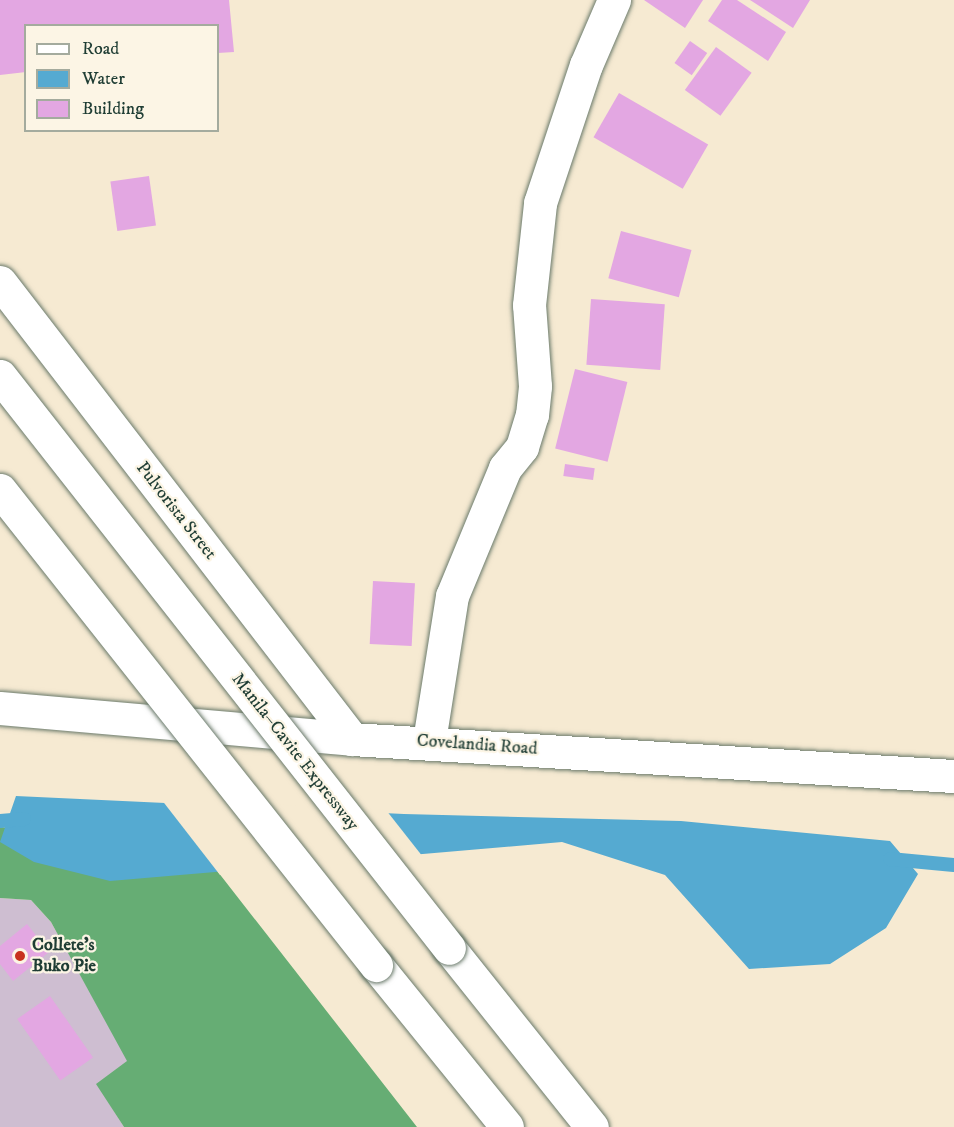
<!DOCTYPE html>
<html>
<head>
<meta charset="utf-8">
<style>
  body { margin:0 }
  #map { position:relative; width:954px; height:1127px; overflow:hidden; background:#f6ead2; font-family:"IM FELL DW Pica",serif }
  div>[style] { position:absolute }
  .industrial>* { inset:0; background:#cebed1 }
  .forest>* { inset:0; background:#66ad74 }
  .water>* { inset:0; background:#55aad1 }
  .pier>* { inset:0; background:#f6ead2 }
  .stream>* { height:14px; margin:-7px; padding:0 7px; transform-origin:7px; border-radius:7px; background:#55aad1 }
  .building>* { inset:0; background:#e3a7e2; transform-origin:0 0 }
  .roads { filter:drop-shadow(0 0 2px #6a7a6b) drop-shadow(0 0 2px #6a7a6b) }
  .minor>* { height:33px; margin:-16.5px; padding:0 16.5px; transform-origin:16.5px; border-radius:16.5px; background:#fff }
  .secondary>* { height:33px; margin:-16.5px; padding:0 16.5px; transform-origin:16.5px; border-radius:16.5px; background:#fff }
  .motorway>* { height:33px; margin:-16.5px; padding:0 16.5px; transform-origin:16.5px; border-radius:16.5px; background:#fff }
  .bridges { filter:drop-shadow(0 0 2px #6a7a6b) drop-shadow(0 0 2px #6a7a6b) }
  .motorway-bridge>* { height:33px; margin:-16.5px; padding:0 16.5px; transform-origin:16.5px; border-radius:16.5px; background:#fff }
  .dots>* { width:16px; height:16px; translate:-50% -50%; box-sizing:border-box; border:3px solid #fcf5e5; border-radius:50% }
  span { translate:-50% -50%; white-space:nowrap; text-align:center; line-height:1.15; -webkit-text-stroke:4.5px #fcf5e5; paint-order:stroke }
  .street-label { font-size:18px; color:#1f3d34 }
  .poi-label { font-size:18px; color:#1f3d34; font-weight:700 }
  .left { translate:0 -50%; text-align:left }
  .legend { position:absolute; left:24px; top:24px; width:195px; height:108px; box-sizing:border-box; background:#fcf5e5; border:2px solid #a4ab9e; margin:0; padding:8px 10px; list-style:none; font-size:18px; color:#1f3d34 }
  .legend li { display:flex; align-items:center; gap:12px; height:30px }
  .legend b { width:30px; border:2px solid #a4ab9e }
</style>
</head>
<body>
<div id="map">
  <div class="industrial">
    <i style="clip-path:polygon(0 898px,31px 900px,51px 922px,128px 1061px,97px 1084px,124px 1127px,0 1127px)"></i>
  </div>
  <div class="forest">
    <i style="clip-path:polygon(0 827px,197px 845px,417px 1127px,124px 1127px,96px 1084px,127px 1061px,51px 922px,31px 900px,0 898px)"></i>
  </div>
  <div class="water">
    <i style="clip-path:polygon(16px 796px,404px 814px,681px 821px,890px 841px,918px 874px,886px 928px,830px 964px,749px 969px,665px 875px,562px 842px,110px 881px,34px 862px,0 842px)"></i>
  </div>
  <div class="pier">
    <i style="clip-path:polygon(161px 799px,386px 810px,423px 857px,220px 875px)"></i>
  </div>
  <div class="stream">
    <i style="left:0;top:821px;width:24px;rotate:-5deg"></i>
    <i style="left:890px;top:859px;width:64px;rotate:5.4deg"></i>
  </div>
  <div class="building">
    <i style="clip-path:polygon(0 0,229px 0,234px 52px,218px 53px,218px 26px,26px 26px,26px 72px,0 75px)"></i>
    <i style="clip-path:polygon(644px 0,703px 0,685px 28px)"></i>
    <i style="clip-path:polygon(722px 0,737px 0,786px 32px,768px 61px,708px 21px)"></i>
    <i style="clip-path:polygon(750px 0,810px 0,793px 28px)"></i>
    <i style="left:690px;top:41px;width:21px;height:27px;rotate:35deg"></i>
    <i style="left:716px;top:47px;width:44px;height:53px;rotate:36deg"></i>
    <i style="left:619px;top:93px;width:103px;height:51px;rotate:30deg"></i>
    <i style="left:149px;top:176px;width:50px;height:39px;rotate:82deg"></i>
    <i style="left:621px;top:231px;width:73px;height:49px;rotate:15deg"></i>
    <i style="left:591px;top:299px;width:74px;height:66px;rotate:4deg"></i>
    <i style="left:575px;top:369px;width:54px;height:82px;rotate:14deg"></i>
    <i style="left:565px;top:464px;width:30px;height:12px;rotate:8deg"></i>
    <i style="left:373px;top:581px;width:42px;height:63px;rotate:3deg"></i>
    <i style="clip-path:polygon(27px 924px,49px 952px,13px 981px,0 964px,0 946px)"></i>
    <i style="left:50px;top:996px;width:75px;height:40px;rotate:55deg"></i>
  </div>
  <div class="roads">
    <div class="minor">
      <i style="left:0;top:282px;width:577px;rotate:52.4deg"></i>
      <i style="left:429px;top:741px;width:147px;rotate:-81deg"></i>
      <i style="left:452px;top:596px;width:139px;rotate:-67.5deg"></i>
      <i style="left:505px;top:468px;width:27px;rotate:-51deg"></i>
      <i style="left:522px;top:447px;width:34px;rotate:-73deg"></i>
      <i style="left:532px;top:415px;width:29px;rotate:-84deg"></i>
      <i style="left:535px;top:386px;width:81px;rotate:-94.2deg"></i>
      <i style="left:529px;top:305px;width:103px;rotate:-83.8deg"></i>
      <i style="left:540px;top:203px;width:145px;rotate:-71.6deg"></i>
      <i style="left:586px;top:65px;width:71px;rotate:-66.7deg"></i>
    </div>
    <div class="secondary">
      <i style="left:0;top:708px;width:353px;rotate:5deg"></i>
      <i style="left:352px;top:739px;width:603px;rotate:3.52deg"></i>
    </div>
    <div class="motorway">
      <i style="left:449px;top:948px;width:229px;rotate:51.4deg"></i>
      <i style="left:376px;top:965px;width:208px;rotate:51deg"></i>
    </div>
  </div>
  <div class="bridges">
    <div class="motorway-bridge">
      <i style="left:0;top:376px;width:727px;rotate:51.87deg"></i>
      <i style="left:0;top:490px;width:606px;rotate:51.64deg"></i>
    </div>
  </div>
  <div class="dots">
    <i style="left:20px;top:956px;background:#c8321e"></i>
  </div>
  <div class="street-label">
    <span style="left:176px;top:511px;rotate:52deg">Pulvorista Street</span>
    <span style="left:477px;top:745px;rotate:4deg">Covelandia Road</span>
    <span style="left:295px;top:752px;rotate:52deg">Manila–Cavite Expressway</span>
  </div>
  <div class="poi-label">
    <span class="left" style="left:32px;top:956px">Collete's<br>Buko Pie</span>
  </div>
  <ul class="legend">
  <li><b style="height:8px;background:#fff"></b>Road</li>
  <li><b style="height:16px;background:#55aad1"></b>Water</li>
  <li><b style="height:16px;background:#e3a7e2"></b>Building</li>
  </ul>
</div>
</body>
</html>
